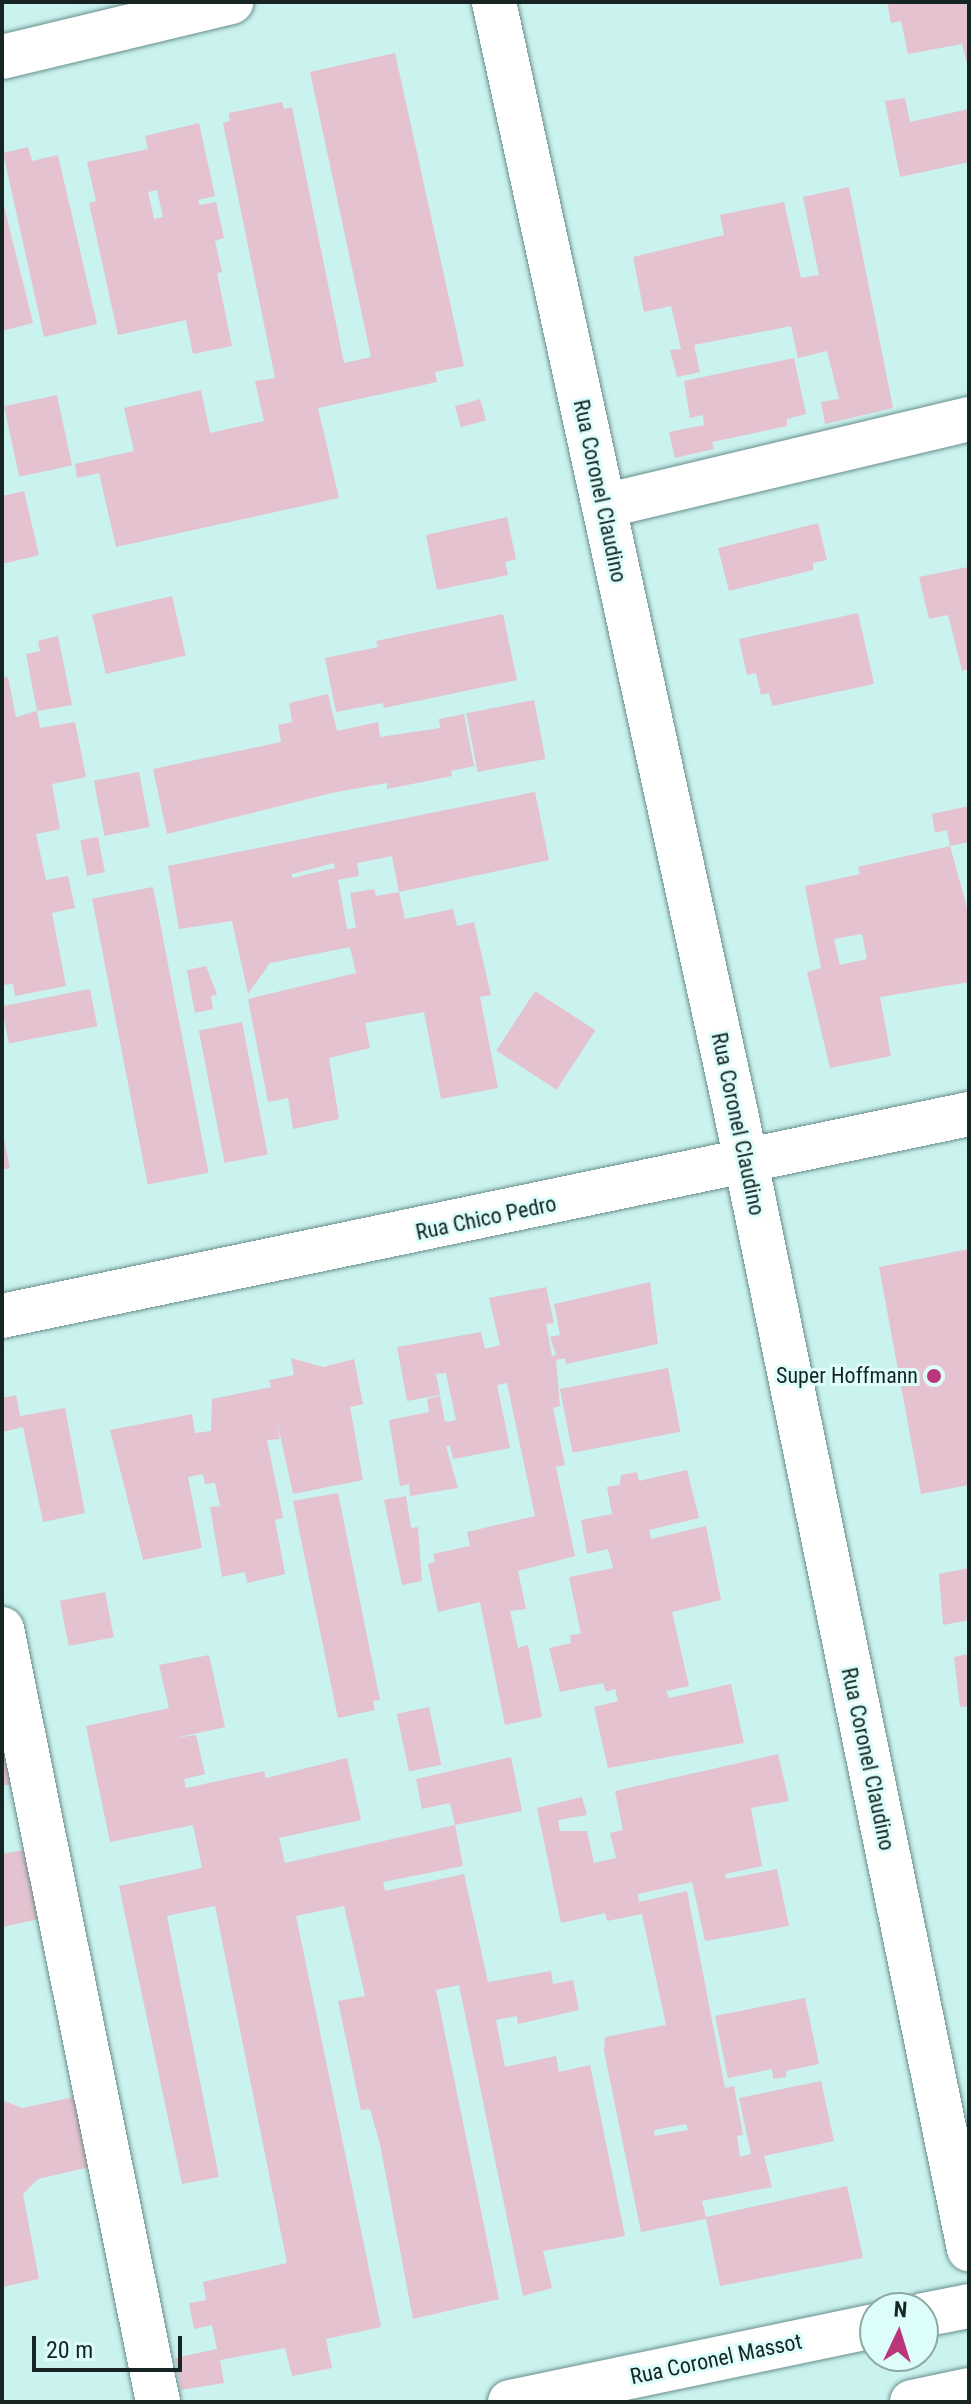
<!DOCTYPE html>
<html>
<head>
<meta charset="utf-8">
<style>
  body { margin:0 }
  #map { position:relative; width:971px; height:2404px; overflow:hidden; background:#caf2ef; font-family:"Roboto Condensed",sans-serif }
  div>[style] { position:absolute }
  .building>* { inset:0; background:#e4c2cf; transform-origin:0 0 }
  .roads { filter:drop-shadow(0 0 2px #688e8b) drop-shadow(0 0 2px #688e8b) }
  .minor>* { height:44px; margin:-22px; padding:0 22px; transform-origin:22px; border-radius:22px; background:#fff }
  .dots>* { width:22px; height:22px; translate:-50% -50%; box-sizing:border-box; border:4px solid #ddfdfb; border-radius:50% }
  span { translate:-50% -50%; white-space:nowrap; text-align:center; line-height:1.15; -webkit-text-stroke:6px #ddfdfb; paint-order:stroke }
  .street-label { font-size:22px; color:#162524 }
  .poi-label { font-size:22px; color:#162524 }
  .right { translate:-100% -50%; text-align:right }
  .frame { position:absolute; inset:0; border:4px solid #162524; pointer-events:none }
  .north { position:absolute; left:859px; top:2292px; width:80px; height:80px; box-sizing:border-box; background:#ddfdfb; border:2px solid #8da7a5; border-radius:50%; rotate:4deg; font-size:22px; font-weight:700; line-height:32px; text-align:center; color:#162524 }
  .north::after { content:''; display:block; margin:auto; width:28px; height:36px; background:#ba3579; clip-path:polygon(50% 0,100% 100%,50% 72%,0 100%) }
  .scale { position:absolute; left:32px; top:2336px; width:150px; height:36px; box-sizing:border-box; border:4px solid #162524; border-top:0; padding-left:10px; font-size:24px; line-height:28px; white-space:nowrap; color:#162524; -webkit-text-stroke:6px #ddfdfb; paint-order:stroke }
</style>
</head>
<body>
<div id="map">
  <div class="building">
    <i style="clip-path:polygon(887px 2px,969px 2px,969px 71px,962px 44px,908px 54px,901px 21px,891px 23px)"></i>
    <i style="clip-path:polygon(395px 53px,464px 366px,435px 372px,437px 382px,318px 408px,339px 498px,116px 547px,99px 473px,77px 478px,75px 464px,134px 451px,124px 408px,201px 390px,210px 433px,264px 421px,255px 381px,275px 378px,223px 123px,230px 121px,229px 113px,282px 102px,284px 109px,292px 107px,344px 363px,371px 357px,310px 72px)"></i>
    <i style="clip-path:polygon(905px 98px,910px 122px,969px 109px,969px 162px,900px 177px,885px 101px)"></i>
    <i style="clip-path:polygon(evenodd,199px 123px,215px 196px,198px 200px,200px 205px,216px 202px,224px 238px,215px 241px,222px 272px,217px 273px,232px 346px,193px 354px,186px 320px,118px 335px,89px 203px,96px 201px,87px 162px,148px 149px,145px 136px,199px 123px,157px 190px,163px 217px,154px 219px,148px 192px,157px 190px)"></i>
    <i style="clip-path:polygon(28px 147px,32px 161px,58px 155px,97px 324px,44px 337px,3px 153px)"></i>
    <i style="clip-path:polygon(849px 187px,893px 408px,825px 424px,821px 402px,839px 399px,827px 351px,798px 358px,791px 326px,694px 345px,700px 372px,677px 377px,670px 350px,681px 349px,671px 306px,644px 312px,633px 257px,724px 235px,720px 215px,784px 202px,801px 278px,819px 275px,803px 197px)"></i>
    <i style="clip-path:polygon(2px 198px,33px 323px,2px 331px)"></i>
    <i style="clip-path:polygon(794px 358px,806px 414px,787px 419px,787px 426px,712px 442px,714px 449px,675px 458px,669px 432px,704px 425px,703px 415px,690px 418px,684px 381px)"></i>
    <i style="left:57px;top:395px;width:72px;height:54px;rotate:78deg"></i>
    <i style="left:480px;top:399px;width:22px;height:26px;rotate:74deg"></i>
    <i style="clip-path:polygon(24px 491px,39px 555px,2px 564px,2px 496px)"></i>
    <i style="clip-path:polygon(507px 517px,516px 559px,505px 562px,508px 575px,437px 590px,426px 535px)"></i>
    <i style="clip-path:polygon(818px 523px,827px 560px,813px 563px,813px 570px,729px 591px,718px 548px)"></i>
    <i style="clip-path:polygon(968px 567px,969px 669px,962px 671px,948px 615px,929px 619px,919px 577px)"></i>
    <i style="left:172px;top:596px;width:61px;height:82px;rotate:77deg"></i>
    <i style="clip-path:polygon(858px 613px,874px 684px,772px 706px,769px 693px,761px 695px,756px 673px,747px 675px,739px 639px)"></i>
    <i style="clip-path:polygon(503px 614px,517px 680px,384px 708px,383px 703px,336px 712px,325px 658px,378px 647px,376px 641px)"></i>
    <i style="clip-path:polygon(58px 636px,72px 705px,37px 711px,26px 654px,40px 651px,38px 641px)"></i>
    <i style="clip-path:polygon(8px 677px,16px 717px,37px 711px,40px 728px,75px 722px,86px 777px,52px 784px,60px 829px,36px 834px,46px 880px,68px 876px,75px 908px,52px 913px,66px 986px,15px 996px,13px 984px,2px 985px,2px 678px)"></i>
    <i style="clip-path:polygon(328px 694px,337px 731px,378px 722px,380px 737px,440px 728px,439px 719px,464px 714px,474px 766px,451px 771px,452px 776px,387px 789px,387px 783px,336px 792px,167px 834px,153px 769px,281px 742px,278px 725px,292px 722px,289px 703px)"></i>
    <i style="left:534px;top:700px;width:60px;height:69px;rotate:79deg"></i>
    <i style="left:139px;top:772px;width:56px;height:46px;rotate:79deg"></i>
    <i style="clip-path:polygon(evenodd,535px 792px,549px 860px,399px 892px,392px 856px,357px 863px,359px 876px,338px 880px,347px 929px,356px 928px,350px 893px,374px 889px,376px 896px,399px 892px,405px 919px,453px 909px,457px 926px,474px 922px,491px 995px,480px 997px,498px 1088px,441px 1099px,424px 1012px,365px 1023px,370px 1048px,329px 1058px,339px 1119px,293px 1129px,288px 1098px,268px 1102px,248px 999px,356px 973px,350px 947px,270px 963px,248px 994px,232px 921px,179px 929px,168px 866px,535px 792px,334px 863px,335px 868px,292px 878px,292px 874px,334px 863px)"></i>
    <i style="clip-path:polygon(969px 806px,969px 842px,950px 846px,947px 830px,935px 833px,932px 814px)"></i>
    <i style="left:98px;top:837px;width:36px;height:18px;rotate:79deg"></i>
    <i style="clip-path:polygon(evenodd,950px 846px,969px 915px,969px 982px,880px 997px,891px 1056px,830px 1068px,807px 972px,821px 968px,805px 886px,860px 874px,858px 867px,950px 846px,862px 934px,867px 959px,840px 965px,834px 939px,862px 934px)"></i>
    <i style="left:153px;top:887px;width:291px;height:62px;rotate:79deg"></i>
    <i style="clip-path:polygon(206px 966px,217px 995px,211px 996px,213px 1009px,195px 1013px,187px 970px)"></i>
    <i style="left:90px;top:989px;width:38px;height:90px;rotate:79deg"></i>
    <i style="left:535px;top:991px;width:72px;height:71px;rotate:33deg"></i>
    <i style="left:242px;top:1022px;width:135px;height:44px;rotate:79deg"></i>
    <i style="clip-path:polygon(2px 1130px,10px 1168px,2px 1170px)"></i>
    <i style="clip-path:polygon(969px 1249px,969px 1485px,921px 1494px,879px 1267px)"></i>
    <i style="clip-path:polygon(650px 1282px,658px 1344px,566px 1364px,565px 1358px,556px 1360px,560px 1406px,553px 1408px,565px 1465px,556px 1467px,575px 1556px,518px 1571px,526px 1609px,510px 1611px,518px 1648px,528px 1645px,542px 1717px,505px 1725px,480px 1602px,438px 1612px,428px 1564px,435px 1562px,433px 1554px,470px 1546px,467px 1532px,535px 1516px,507px 1383px,497px 1385px,510px 1448px,453px 1459px,450px 1446px,446px 1446px,458px 1488px,410px 1496px,409px 1484px,400px 1486px,389px 1420px,429px 1412px,427px 1399px,440px 1396px,445px 1422px,456px 1420px,446px 1373px,436px 1374px,440px 1395px,407px 1401px,397px 1347px,481px 1332px,485px 1349px,500px 1345px,489px 1298px,546px 1287px,554px 1323px,546px 1324px,552px 1356px,556px 1355px,550px 1337px,560px 1335px,554px 1304px)"></i>
    <i style="clip-path:polygon(291px 1358px,323px 1367px,354px 1359px,363px 1404px,350px 1407px,363px 1480px,293px 1494px,277px 1421px,280px 1439px,267px 1440px,283px 1518px,275px 1520px,285px 1574px,247px 1583px,245px 1572px,222px 1577px,210px 1507px,220px 1506px,215px 1483px,205px 1484px,203px 1474px,188px 1477px,202px 1548px,143px 1560px,110px 1430px,192px 1414px,195px 1433px,211px 1431px,212px 1399px,271px 1387px,269px 1380px,294px 1375px)"></i>
    <i style="left:668px;top:1368px;width:65px;height:110px;rotate:79deg"></i>
    <i style="clip-path:polygon(16px 1395px,20px 1416px,65px 1408px,85px 1513px,43px 1522px,23px 1427px,2px 1432px,2px 1398px)"></i>
    <i style="clip-path:polygon(687px 1470px,699px 1518px,649px 1530px,651px 1539px,706px 1526px,721px 1600px,672px 1612px,689px 1686px,666px 1691px,669px 1698px,731px 1684px,744px 1743px,608px 1768px,594px 1707px,618px 1701px,615px 1689px,606px 1692px,603px 1683px,560px 1692px,549px 1648px,571px 1643px,570px 1635px,581px 1634px,569px 1577px,613px 1568px,608px 1549px,587px 1554px,581px 1520px,612px 1514px,607px 1487px,620px 1485px,621px 1475px,637px 1472px,639px 1481px)"></i>
    <i style="clip-path:polygon(338px 1493px,380px 1700px,373px 1701px,375px 1710px,338px 1718px,293px 1501px)"></i>
    <i style="clip-path:polygon(406px 1496px,411px 1528px,418px 1527px,422px 1581px,402px 1585px,384px 1500px)"></i>
    <i style="clip-path:polygon(969px 1568px,969px 1620px,943px 1625px,939px 1574px)"></i>
    <i style="left:105px;top:1592px;width:46px;height:46px;rotate:79deg"></i>
    <i style="clip-path:polygon(969px 1654px,969px 1706px,960px 1707px,954px 1657px)"></i>
    <i style="clip-path:polygon(209px 1655px,225px 1727px,175px 1738px,196px 1735px,205px 1774px,184px 1779px,186px 1788px,264px 1771px,266px 1778px,347px 1758px,361px 1820px,279px 1838px,285px 1863px,455px 1825px,463px 1866px,383px 1882px,385px 1891px,464px 1874px,488px 1982px,551px 1971px,553px 1984px,573px 1980px,579px 2010px,518px 2024px,517px 2016px,496px 2020px,505px 2067px,556px 2056px,559px 2072px,590px 2065px,625px 2236px,543px 2251px,552px 2288px,523px 2296px,459px 1985px,436px 1990px,499px 2299px,413px 2319px,380px 2144px,370px 2109px,361px 2110px,338px 2001px,365px 1996px,344px 1906px,296px 1916px,381px 2327px,326px 2339px,332px 2368px,292px 2376px,285px 2348px,220px 2360px,224px 2383px,181px 2390px,175px 2358px,217px 2349px,212px 2325px,194px 2329px,189px 2303px,206px 2300px,203px 2282px,287px 2263px,215px 1906px,167px 1916px,219px 2177px,182px 2184px,119px 1886px,202px 1868px,193px 1825px,110px 1842px,86px 1726px,169px 1708px,159px 1665px)"></i>
    <i style="clip-path:polygon(2px 1706px,20px 1782px,2px 1786px)"></i>
    <i style="left:429px;top:1707px;width:59px;height:33px;rotate:78deg"></i>
    <i style="clip-path:polygon(evenodd,778px 1754px,789px 1801px,751px 1808px,762px 1866px,725px 1874px,726px 1879px,777px 1869px,789px 1926px,705px 1941px,692px 1882px,638px 1894px,639px 1902px,687px 1891px,725px 2088px,734px 2086px,743px 2135px,737px 2136px,740px 2157px,751px 2154px,739px 2098px,821px 2081px,834px 2141px,764px 2156px,772px 2187px,702px 2201px,706px 2217px,847px 2186px,863px 2258px,720px 2286px,706px 2219px,641px 2232px,604px 2051px,605px 2037px,666px 2025px,642px 1914px,607px 1921px,605px 1913px,561px 1923px,537px 1808px,582px 1797px,587px 1815px,558px 1820px,560px 1831px,587px 1831px,594px 1863px,616px 1858px,610px 1833px,623px 1830px,615px 1791px,778px 1754px,686px 2124px,688px 2130px,655px 2136px,654px 2130px,686px 2124px)"></i>
    <i style="clip-path:polygon(511px 1757px,522px 1811px,455px 1825px,450px 1803px,422px 1809px,416px 1779px)"></i>
    <i style="clip-path:polygon(35px 1848px,49px 1917px,2px 1927px,2px 1854px)"></i>
    <i style="clip-path:polygon(805px 1998px,819px 2064px,786px 2071px,786px 2077px,773px 2079px,772px 2069px,728px 2078px,715px 2016px)"></i>
    <i style="clip-path:polygon(88px 2094px,103px 2164px,38px 2179px,23px 2194px,39px 2279px,2px 2287px,2px 2100px,22px 2108px)"></i>
  </div>
  <div class="roads">
    <div class="minor">
      <i style="left:494px;top:2px;width:1137px;rotate:77.71deg"></i>
      <i style="left:736px;top:1113px;width:1160px;rotate:78.41deg"></i>
      <i style="left:2px;top:57px;width:236px;rotate:-13.5deg"></i>
      <i style="left:604px;top:506px;width:375px;rotate:-13.4deg"></i>
      <i style="left:2px;top:1316px;width:988px;rotate:-11.8deg"></i>
      <i style="left:2px;top:1629px;width:789px;rotate:78.59deg"></i>
      <i style="left:923px;top:2315px;width:47px;rotate:-11.1deg"></i>
      <i style="left:510px;top:2402px;width:373px;rotate:-11.8deg"></i>
      <i style="left:912px;top:2402px;width:58px;rotate:-11.9deg"></i>
    </div>
  </div>
  <div class="dots">
    <i style="left:934px;top:1376px;background:#ba3579"></i>
  </div>
  <div class="street-label">
    <span style="left:600px;top:491px;rotate:78deg">Rua Coronel Claudino</span>
    <span style="left:738px;top:1124px;rotate:78deg">Rua Coronel Claudino</span>
    <span style="left:486px;top:1218px;rotate:-12deg">Rua Chico Pedro</span>
    <span style="left:868px;top:1759px;rotate:78deg">Rua Coronel Claudino</span>
    <span style="left:716px;top:2359px;rotate:-12deg">Rua Coronel Massot</span>
  </div>
  <div class="poi-label">
    <span class="right" style="left:918px;top:1376px">Super Hoffmann</span>
  </div>
  <div class="frame"></div>
  <div class="north">N</div>
  <div class="scale">20 m</div>
</div>
</body>
</html>
